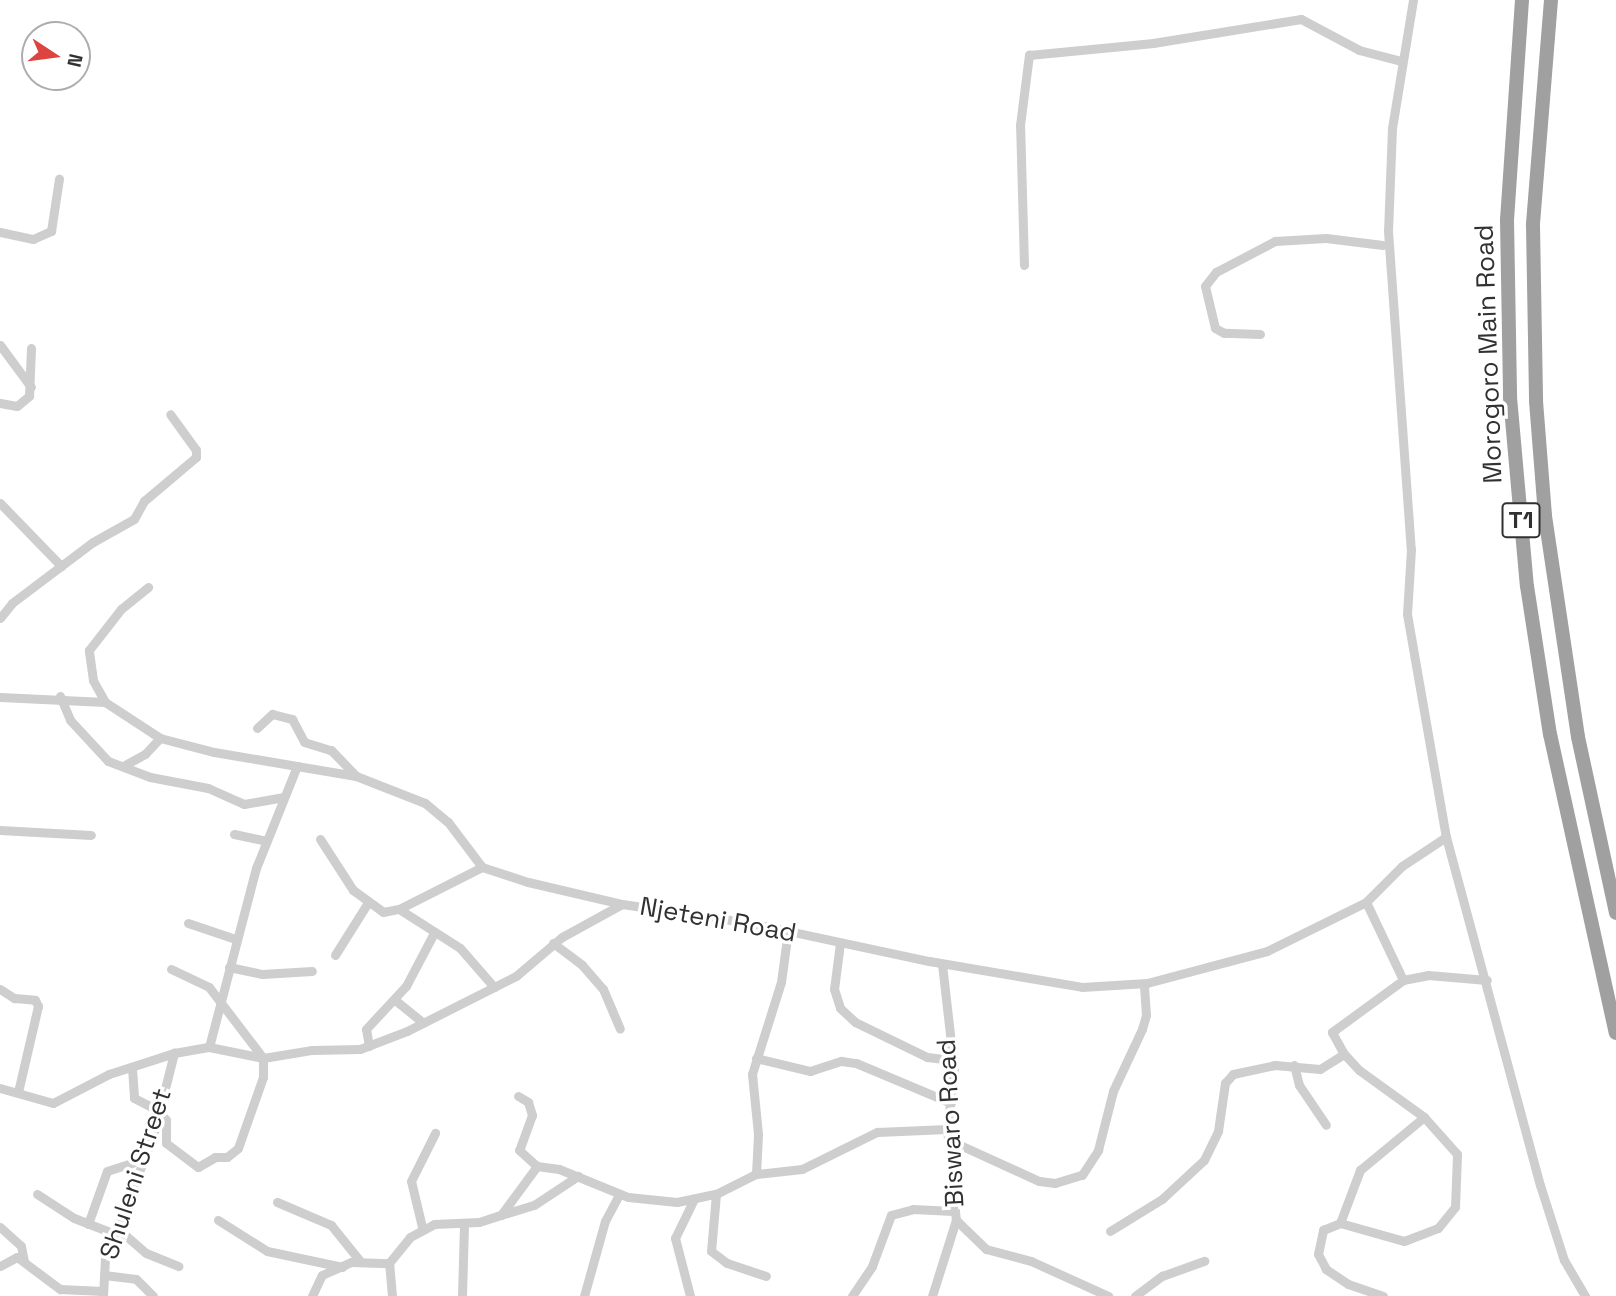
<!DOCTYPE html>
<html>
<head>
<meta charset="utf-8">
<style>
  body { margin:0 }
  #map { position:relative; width:1616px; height:1296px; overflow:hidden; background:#fff; font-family:"Space Grotesk",sans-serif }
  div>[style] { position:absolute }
  .minor>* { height:9px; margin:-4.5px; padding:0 4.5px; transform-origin:4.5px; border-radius:4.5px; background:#cecece }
  .trunk>* { height:14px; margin:-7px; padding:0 7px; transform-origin:7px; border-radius:7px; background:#a0a0a0 }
  span { translate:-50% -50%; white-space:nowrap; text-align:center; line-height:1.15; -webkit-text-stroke:7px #fff; paint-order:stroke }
  .shield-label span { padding:2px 5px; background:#fff; border:2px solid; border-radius:5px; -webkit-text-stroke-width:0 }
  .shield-label { font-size:24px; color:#313131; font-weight:700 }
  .street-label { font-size:26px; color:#313131 }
  .north { position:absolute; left:21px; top:21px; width:70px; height:70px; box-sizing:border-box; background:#fff; border:2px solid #adadad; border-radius:50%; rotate:103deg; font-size:19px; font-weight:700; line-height:28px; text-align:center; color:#313131 }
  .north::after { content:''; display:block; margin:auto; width:24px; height:32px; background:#dc443f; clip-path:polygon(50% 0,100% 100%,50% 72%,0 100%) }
</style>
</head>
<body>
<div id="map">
  <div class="minor">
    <i style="left:1413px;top:0;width:130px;rotate:99.3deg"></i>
    <i style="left:1392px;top:128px;width:103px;rotate:92.2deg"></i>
    <i style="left:1388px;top:231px;width:319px;rotate:85.9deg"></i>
    <i style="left:1411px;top:549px;width:65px;rotate:93.5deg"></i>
    <i style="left:1407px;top:614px;width:226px;rotate:80.1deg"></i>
    <i style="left:1446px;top:837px;width:360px;rotate:74.9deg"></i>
    <i style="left:1540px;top:1185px;width:79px;rotate:72.3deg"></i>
    <i style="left:1564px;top:1260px;width:42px;rotate:59.7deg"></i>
    <i style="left:0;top:232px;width:34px;rotate:12deg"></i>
    <i style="left:33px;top:239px;width:20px;rotate:-24deg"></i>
    <i style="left:51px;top:231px;width:53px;rotate:-81.3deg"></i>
    <i style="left:1024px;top:265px;width:140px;rotate:-91.6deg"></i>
    <i style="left:1020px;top:125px;width:71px;rotate:-82.7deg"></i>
    <i style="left:1029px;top:55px;width:125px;rotate:-5.5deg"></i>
    <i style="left:1153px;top:43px;width:150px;rotate:-9.2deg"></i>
    <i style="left:1301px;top:19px;width:66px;rotate:28.1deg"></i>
    <i style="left:1359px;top:50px;width:43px;rotate:14.7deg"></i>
    <i style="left:1260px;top:334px;width:36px;rotate:-178deg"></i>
    <i style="left:1224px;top:333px;width:10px;rotate:-151deg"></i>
    <i style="left:1215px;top:328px;width:43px;rotate:-103.4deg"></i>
    <i style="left:1205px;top:286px;width:18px;rotate:-52deg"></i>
    <i style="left:1216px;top:272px;width:67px;rotate:-27.7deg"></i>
    <i style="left:1275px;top:241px;width:51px;rotate:-3.4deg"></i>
    <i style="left:1326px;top:238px;width:57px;rotate:7deg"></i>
    <i style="left:0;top:345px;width:52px;rotate:53.6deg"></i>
    <i style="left:0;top:403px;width:17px;rotate:10deg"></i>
    <i style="left:17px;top:406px;width:16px;rotate:-40deg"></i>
    <i style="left:29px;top:396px;width:48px;rotate:-87.6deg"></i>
    <i style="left:0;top:503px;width:88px;rotate:45.9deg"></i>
    <i style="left:0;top:618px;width:19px;rotate:-51deg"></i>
    <i style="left:12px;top:603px;width:101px;rotate:-37deg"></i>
    <i style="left:93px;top:542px;width:47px;rotate:-29.3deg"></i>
    <i style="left:134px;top:519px;width:21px;rotate:-61deg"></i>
    <i style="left:144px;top:501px;width:68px;rotate:-40.2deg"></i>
    <i style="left:196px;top:457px;width:7px;rotate:-90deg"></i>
    <i style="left:196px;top:450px;width:44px;rotate:-125.8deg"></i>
    <i style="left:60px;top:696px;width:26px;rotate:67deg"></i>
    <i style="left:70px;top:720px;width:56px;rotate:47.2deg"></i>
    <i style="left:108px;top:761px;width:45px;rotate:20.9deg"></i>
    <i style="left:150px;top:777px;width:59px;rotate:10.7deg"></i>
    <i style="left:208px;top:788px;width:39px;rotate:24deg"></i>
    <i style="left:244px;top:804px;width:39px;rotate:-10deg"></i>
    <i style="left:0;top:697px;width:105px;rotate:2.7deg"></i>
    <i style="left:105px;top:702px;width:66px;rotate:33.2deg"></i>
    <i style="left:160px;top:738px;width:56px;rotate:14.5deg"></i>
    <i style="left:214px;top:752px;width:144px;rotate:9.6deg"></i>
    <i style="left:356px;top:776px;width:74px;rotate:21.4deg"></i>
    <i style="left:425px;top:803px;width:30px;rotate:40deg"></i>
    <i style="left:448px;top:822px;width:56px;rotate:52.9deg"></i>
    <i style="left:482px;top:867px;width:48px;rotate:18.1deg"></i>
    <i style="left:528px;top:882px;width:97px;rotate:13.2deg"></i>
    <i style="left:622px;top:904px;width:130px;rotate:8.4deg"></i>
    <i style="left:751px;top:923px;width:182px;rotate:12.1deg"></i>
    <i style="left:929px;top:961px;width:155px;rotate:9.6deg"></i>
    <i style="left:1082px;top:987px;width:65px;rotate:-3.5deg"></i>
    <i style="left:1147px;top:983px;width:124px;rotate:-14.9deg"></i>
    <i style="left:1267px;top:951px;width:110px;rotate:-26.3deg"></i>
    <i style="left:1366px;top:902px;width:51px;rotate:-45deg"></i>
    <i style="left:1402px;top:866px;width:53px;rotate:-33.4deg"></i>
    <i style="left:105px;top:702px;width:25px;rotate:-119deg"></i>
    <i style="left:93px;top:680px;width:30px;rotate:-98deg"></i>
    <i style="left:89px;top:650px;width:52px;rotate:-52deg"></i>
    <i style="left:121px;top:609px;width:35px;rotate:-39deg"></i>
    <i style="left:257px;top:728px;width:21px;rotate:-43deg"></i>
    <i style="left:272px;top:714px;width:21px;rotate:14deg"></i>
    <i style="left:292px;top:719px;width:26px;rotate:62deg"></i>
    <i style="left:304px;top:742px;width:28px;rotate:17deg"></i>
    <i style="left:331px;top:750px;width:36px;rotate:46deg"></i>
    <i style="left:125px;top:765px;width:23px;rotate:-29deg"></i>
    <i style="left:145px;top:754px;width:22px;rotate:-47deg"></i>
    <i style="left:0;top:830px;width:91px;rotate:3.1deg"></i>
    <i style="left:234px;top:834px;width:33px;rotate:12deg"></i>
    <i style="left:320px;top:839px;width:61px;rotate:57.1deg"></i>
    <i style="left:353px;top:890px;width:37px;rotate:36deg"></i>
    <i style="left:383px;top:912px;width:16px;rotate:-11deg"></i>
    <i style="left:399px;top:909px;width:93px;rotate:-26.8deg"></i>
    <i style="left:1366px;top:902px;width:86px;rotate:64.6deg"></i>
    <i style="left:399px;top:909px;width:72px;rotate:32.6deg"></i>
    <i style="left:460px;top:948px;width:52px;rotate:48.9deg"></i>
    <i style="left:188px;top:923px;width:50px;rotate:18.8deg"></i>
    <i style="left:553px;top:943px;width:36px;rotate:37deg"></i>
    <i style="left:582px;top:965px;width:32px;rotate:49deg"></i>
    <i style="left:603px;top:989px;width:43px;rotate:67deg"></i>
    <i style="left:840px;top:943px;width:46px;rotate:97.4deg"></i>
    <i style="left:834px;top:989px;width:20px;rotate:72deg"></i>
    <i style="left:840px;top:1008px;width:21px;rotate:43deg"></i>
    <i style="left:855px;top:1022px;width:80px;rotate:25.9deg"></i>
    <i style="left:927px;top:1057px;width:25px;rotate:7deg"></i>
    <i style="left:335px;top:955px;width:60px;rotate:-57.9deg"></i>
    <i style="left:942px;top:964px;width:107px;rotate:83.5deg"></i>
    <i style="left:954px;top:1070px;width:59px;rotate:96.8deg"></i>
    <i style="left:947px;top:1129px;width:91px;rotate:84.4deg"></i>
    <i style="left:956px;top:1220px;width:42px;rotate:44deg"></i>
    <i style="left:986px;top:1249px;width:47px;rotate:14.9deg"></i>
    <i style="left:1031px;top:1261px;width:85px;rotate:24.4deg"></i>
    <i style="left:229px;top:967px;width:34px;rotate:12deg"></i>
    <i style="left:262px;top:974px;width:50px;rotate:-3.4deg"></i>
    <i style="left:0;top:989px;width:17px;rotate:33deg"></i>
    <i style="left:14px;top:998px;width:21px;rotate:5deg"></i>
    <i style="left:35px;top:1000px;width:7px;rotate:63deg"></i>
    <i style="left:38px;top:1006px;width:88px;rotate:103.1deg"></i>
    <i style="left:395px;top:1000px;width:36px;rotate:39deg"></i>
    <i style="left:369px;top:1046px;width:17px;rotate:-100deg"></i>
    <i style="left:366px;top:1029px;width:59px;rotate:-47.1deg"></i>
    <i style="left:406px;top:986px;width:60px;rotate:-62.2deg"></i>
    <i style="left:209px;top:1047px;width:185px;rotate:-75.3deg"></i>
    <i style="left:256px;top:868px;width:110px;rotate:-68.1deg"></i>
    <i style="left:756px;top:1058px;width:56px;rotate:13.5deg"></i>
    <i style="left:810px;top:1071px;width:33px;rotate:-18deg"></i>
    <i style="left:841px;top:1061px;width:15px;rotate:8deg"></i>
    <i style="left:856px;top:1063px;width:103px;rotate:22.8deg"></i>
    <i style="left:1294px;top:1065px;width:21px;rotate:76deg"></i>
    <i style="left:1299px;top:1085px;width:48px;rotate:56deg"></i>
    <i style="left:132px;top:1068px;width:30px;rotate:86deg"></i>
    <i style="left:134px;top:1098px;width:30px;rotate:27deg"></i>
    <i style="left:0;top:1088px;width:55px;rotate:15.8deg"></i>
    <i style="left:53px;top:1103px;width:63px;rotate:-27.4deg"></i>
    <i style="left:109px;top:1074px;width:68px;rotate:-17.9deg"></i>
    <i style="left:174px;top:1053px;width:36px;rotate:-10deg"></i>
    <i style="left:209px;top:1047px;width:55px;rotate:11.5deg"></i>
    <i style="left:263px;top:1058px;width:50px;rotate:-9.3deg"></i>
    <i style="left:312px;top:1050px;width:48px;rotate:-1.2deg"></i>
    <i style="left:360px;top:1049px;width:50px;rotate:-21deg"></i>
    <i style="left:407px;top:1031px;width:122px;rotate:-26.8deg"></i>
    <i style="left:516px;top:976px;width:60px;rotate:-40.3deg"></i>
    <i style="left:562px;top:937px;width:68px;rotate:-28.8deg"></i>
    <i style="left:518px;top:1096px;width:12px;rotate:31deg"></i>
    <i style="left:528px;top:1102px;width:14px;rotate:73deg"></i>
    <i style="left:532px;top:1115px;width:37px;rotate:110deg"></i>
    <i style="left:519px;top:1150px;width:24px;rotate:42deg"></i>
    <i style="left:160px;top:1113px;width:9px;rotate:49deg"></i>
    <i style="left:166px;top:1120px;width:23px;rotate:90deg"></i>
    <i style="left:166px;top:1143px;width:40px;rotate:37deg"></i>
    <i style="left:198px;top:1167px;width:20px;rotate:-30deg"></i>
    <i style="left:215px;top:1157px;width:12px"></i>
    <i style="left:227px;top:1157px;width:14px;rotate:-39deg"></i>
    <i style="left:238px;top:1148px;width:75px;rotate:-70.6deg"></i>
    <i style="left:263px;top:1077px;width:19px;rotate:-90deg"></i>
    <i style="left:263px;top:1058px;width:89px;rotate:-127.3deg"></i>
    <i style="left:209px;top:987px;width:42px;rotate:-154.7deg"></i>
    <i style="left:949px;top:1140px;width:99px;rotate:24.5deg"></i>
    <i style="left:1039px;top:1181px;width:16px;rotate:7deg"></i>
    <i style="left:1055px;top:1183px;width:28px;rotate:-17deg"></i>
    <i style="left:1082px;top:1175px;width:30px;rotate:-57deg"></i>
    <i style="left:1098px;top:1150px;width:61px;rotate:-75.7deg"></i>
    <i style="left:1113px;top:1091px;width:68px;rotate:-64.9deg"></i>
    <i style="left:1142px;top:1029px;width:15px;rotate:-74deg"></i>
    <i style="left:1146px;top:1015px;width:31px;rotate:-94deg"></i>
    <i style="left:756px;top:1174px;width:40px;rotate:-87.1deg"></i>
    <i style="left:758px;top:1134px;width:60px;rotate:-95.7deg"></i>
    <i style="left:752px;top:1074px;width:96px;rotate:-72.5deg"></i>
    <i style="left:781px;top:982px;width:51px;rotate:-82.2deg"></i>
    <i style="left:37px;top:1194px;width:44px;rotate:33deg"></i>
    <i style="left:74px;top:1218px;width:44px;rotate:21.3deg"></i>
    <i style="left:716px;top:1194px;width:57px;rotate:95deg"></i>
    <i style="left:711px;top:1251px;width:20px;rotate:37deg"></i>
    <i style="left:727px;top:1263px;width:41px;rotate:18.4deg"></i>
    <i style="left:277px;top:1202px;width:59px;rotate:23.1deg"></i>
    <i style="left:331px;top:1225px;width:46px;rotate:51.1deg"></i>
    <i style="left:501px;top:1215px;width:34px;rotate:-17deg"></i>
    <i style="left:534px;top:1205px;width:53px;rotate:-33.4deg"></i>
    <i style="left:218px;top:1220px;width:58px;rotate:32.3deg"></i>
    <i style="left:267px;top:1251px;width:77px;rotate:12deg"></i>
    <i style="left:1340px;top:1223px;width:57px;rotate:-69.3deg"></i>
    <i style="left:1360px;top:1170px;width:83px;rotate:-39.6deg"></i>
    <i style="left:88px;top:1224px;width:56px;rotate:-70.3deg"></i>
    <i style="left:107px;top:1171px;width:39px;rotate:-18deg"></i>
    <i style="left:0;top:1227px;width:28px;rotate:42deg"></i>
    <i style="left:21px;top:1246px;width:16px;rotate:79deg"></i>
    <i style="left:422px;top:1227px;width:47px;rotate:-103.4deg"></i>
    <i style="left:411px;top:1181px;width:54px;rotate:-63.4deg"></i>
    <i style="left:117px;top:1228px;width:38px;rotate:41deg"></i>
    <i style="left:146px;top:1253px;width:35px;rotate:22deg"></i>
    <i style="left:1110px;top:1231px;width:61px;rotate:-31.6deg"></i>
    <i style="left:1162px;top:1199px;width:57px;rotate:-42.9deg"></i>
    <i style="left:1204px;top:1160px;width:32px;rotate:-64deg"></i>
    <i style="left:1218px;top:1131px;width:49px;rotate:-81.7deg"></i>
    <i style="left:1225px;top:1083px;width:12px;rotate:-48deg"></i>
    <i style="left:1233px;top:1074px;width:43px;rotate:-12.1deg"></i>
    <i style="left:1275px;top:1065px;width:45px;rotate:5.1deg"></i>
    <i style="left:1320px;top:1069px;width:28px;rotate:-32deg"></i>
    <i style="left:0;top:1266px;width:19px;rotate:-28deg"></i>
    <i style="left:17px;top:1257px;width:54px;rotate:36.7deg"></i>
    <i style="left:60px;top:1289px;width:43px;rotate:2.7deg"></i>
    <i style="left:104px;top:1275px;width:32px;rotate:7deg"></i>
    <i style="left:136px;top:1279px;width:24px;rotate:45deg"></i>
    <i style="left:103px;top:1296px;width:37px;rotate:-87deg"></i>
    <i style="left:105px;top:1259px;width:132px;rotate:-68.7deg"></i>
    <i style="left:153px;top:1136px;width:86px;rotate:-75.8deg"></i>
    <i style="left:312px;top:1296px;width:23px;rotate:-65deg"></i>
    <i style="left:322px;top:1275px;width:32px;rotate:-24deg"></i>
    <i style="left:351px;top:1262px;width:38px;rotate:2deg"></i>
    <i style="left:392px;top:1296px;width:33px;rotate:-95deg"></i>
    <i style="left:389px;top:1263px;width:33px;rotate:-51deg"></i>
    <i style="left:410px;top:1237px;width:27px;rotate:-28deg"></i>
    <i style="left:434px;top:1224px;width:45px;rotate:-2.5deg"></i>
    <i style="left:479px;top:1222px;width:23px;rotate:-18deg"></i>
    <i style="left:501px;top:1215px;width:61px;rotate:-53.7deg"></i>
    <i style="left:537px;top:1166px;width:22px;rotate:8deg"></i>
    <i style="left:559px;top:1169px;width:74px;rotate:22.1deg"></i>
    <i style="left:628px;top:1197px;width:49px;rotate:5.8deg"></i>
    <i style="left:677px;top:1202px;width:40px;rotate:-12deg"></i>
    <i style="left:716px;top:1194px;width:45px;rotate:-26.6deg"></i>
    <i style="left:756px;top:1174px;width:46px;rotate:-6.2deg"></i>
    <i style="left:802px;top:1169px;width:84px;rotate:-26.3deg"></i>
    <i style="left:877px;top:1132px;width:70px;rotate:-2.5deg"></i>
    <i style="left:462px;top:1296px;width:73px;rotate:-88.4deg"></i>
    <i style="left:584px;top:1296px;width:78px;rotate:-74.4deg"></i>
    <i style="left:605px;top:1221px;width:30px;rotate:-62deg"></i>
    <i style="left:690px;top:1296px;width:60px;rotate:-104.5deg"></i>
    <i style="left:675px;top:1238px;width:43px;rotate:-64deg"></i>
    <i style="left:852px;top:1296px;width:36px;rotate:-56deg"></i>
    <i style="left:872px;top:1266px;width:54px;rotate:-69.6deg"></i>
    <i style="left:891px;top:1215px;width:23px;rotate:-15deg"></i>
    <i style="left:913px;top:1209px;width:40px;rotate:2.9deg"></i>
    <i style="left:932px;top:1296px;width:80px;rotate:-72.5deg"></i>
    <i style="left:1135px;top:1296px;width:34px;rotate:-37deg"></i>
    <i style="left:1162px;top:1276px;width:45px;rotate:-19.7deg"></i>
    <i style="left:1383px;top:1296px;width:37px;rotate:-161deg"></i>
    <i style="left:1348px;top:1284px;width:27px;rotate:-146deg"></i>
    <i style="left:1326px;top:1269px;width:17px;rotate:-118deg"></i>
    <i style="left:1318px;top:1254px;width:25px;rotate:-78deg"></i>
    <i style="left:1323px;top:1230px;width:18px;rotate:-22deg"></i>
    <i style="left:1340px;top:1223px;width:66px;rotate:15.7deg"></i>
    <i style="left:1404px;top:1241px;width:36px;rotate:-21deg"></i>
    <i style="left:1438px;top:1228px;width:27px;rotate:-51deg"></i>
    <i style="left:1455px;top:1207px;width:53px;rotate:-87.8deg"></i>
    <i style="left:1457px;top:1154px;width:50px;rotate:-131.7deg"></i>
    <i style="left:1424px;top:1117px;width:80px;rotate:-144.1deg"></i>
    <i style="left:1359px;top:1070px;width:22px;rotate:-133deg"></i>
    <i style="left:1344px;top:1054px;width:25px;rotate:-119deg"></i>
    <i style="left:1332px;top:1032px;width:88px;rotate:-36.2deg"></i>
    <i style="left:1403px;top:980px;width:25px;rotate:-11deg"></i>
    <i style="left:1428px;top:975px;width:59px;rotate:4.8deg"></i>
  </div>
  <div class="trunk">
    <i style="left:1522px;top:0;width:221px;rotate:93.9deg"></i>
    <i style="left:1507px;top:220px;width:177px;rotate:89deg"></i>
    <i style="left:1510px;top:397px;width:190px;rotate:84.9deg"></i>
    <i style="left:1527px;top:586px;width:150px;rotate:81.2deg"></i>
    <i style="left:1550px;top:734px;width:306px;rotate:77.6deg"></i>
    <i style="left:1551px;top:0;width:226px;rotate:94.6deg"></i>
    <i style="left:1533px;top:225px;width:176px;rotate:89deg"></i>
    <i style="left:1536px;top:401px;width:115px;rotate:85.5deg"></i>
    <i style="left:1545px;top:516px;width:223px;rotate:81.5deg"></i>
    <i style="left:1578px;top:737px;width:180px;rotate:77.8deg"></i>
  </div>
  <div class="shield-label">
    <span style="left:1521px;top:520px">T1</span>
  </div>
  <div class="street-label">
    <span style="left:1489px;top:354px;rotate:-92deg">Morogoro Main Road</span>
    <span style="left:718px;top:920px;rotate:10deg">Njeteni Road</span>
    <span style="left:951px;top:1123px;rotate:-93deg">Biswaro Road</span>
    <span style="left:136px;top:1174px;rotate:-72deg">Shuleni Street</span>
  </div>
  <div class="north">N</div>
</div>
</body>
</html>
